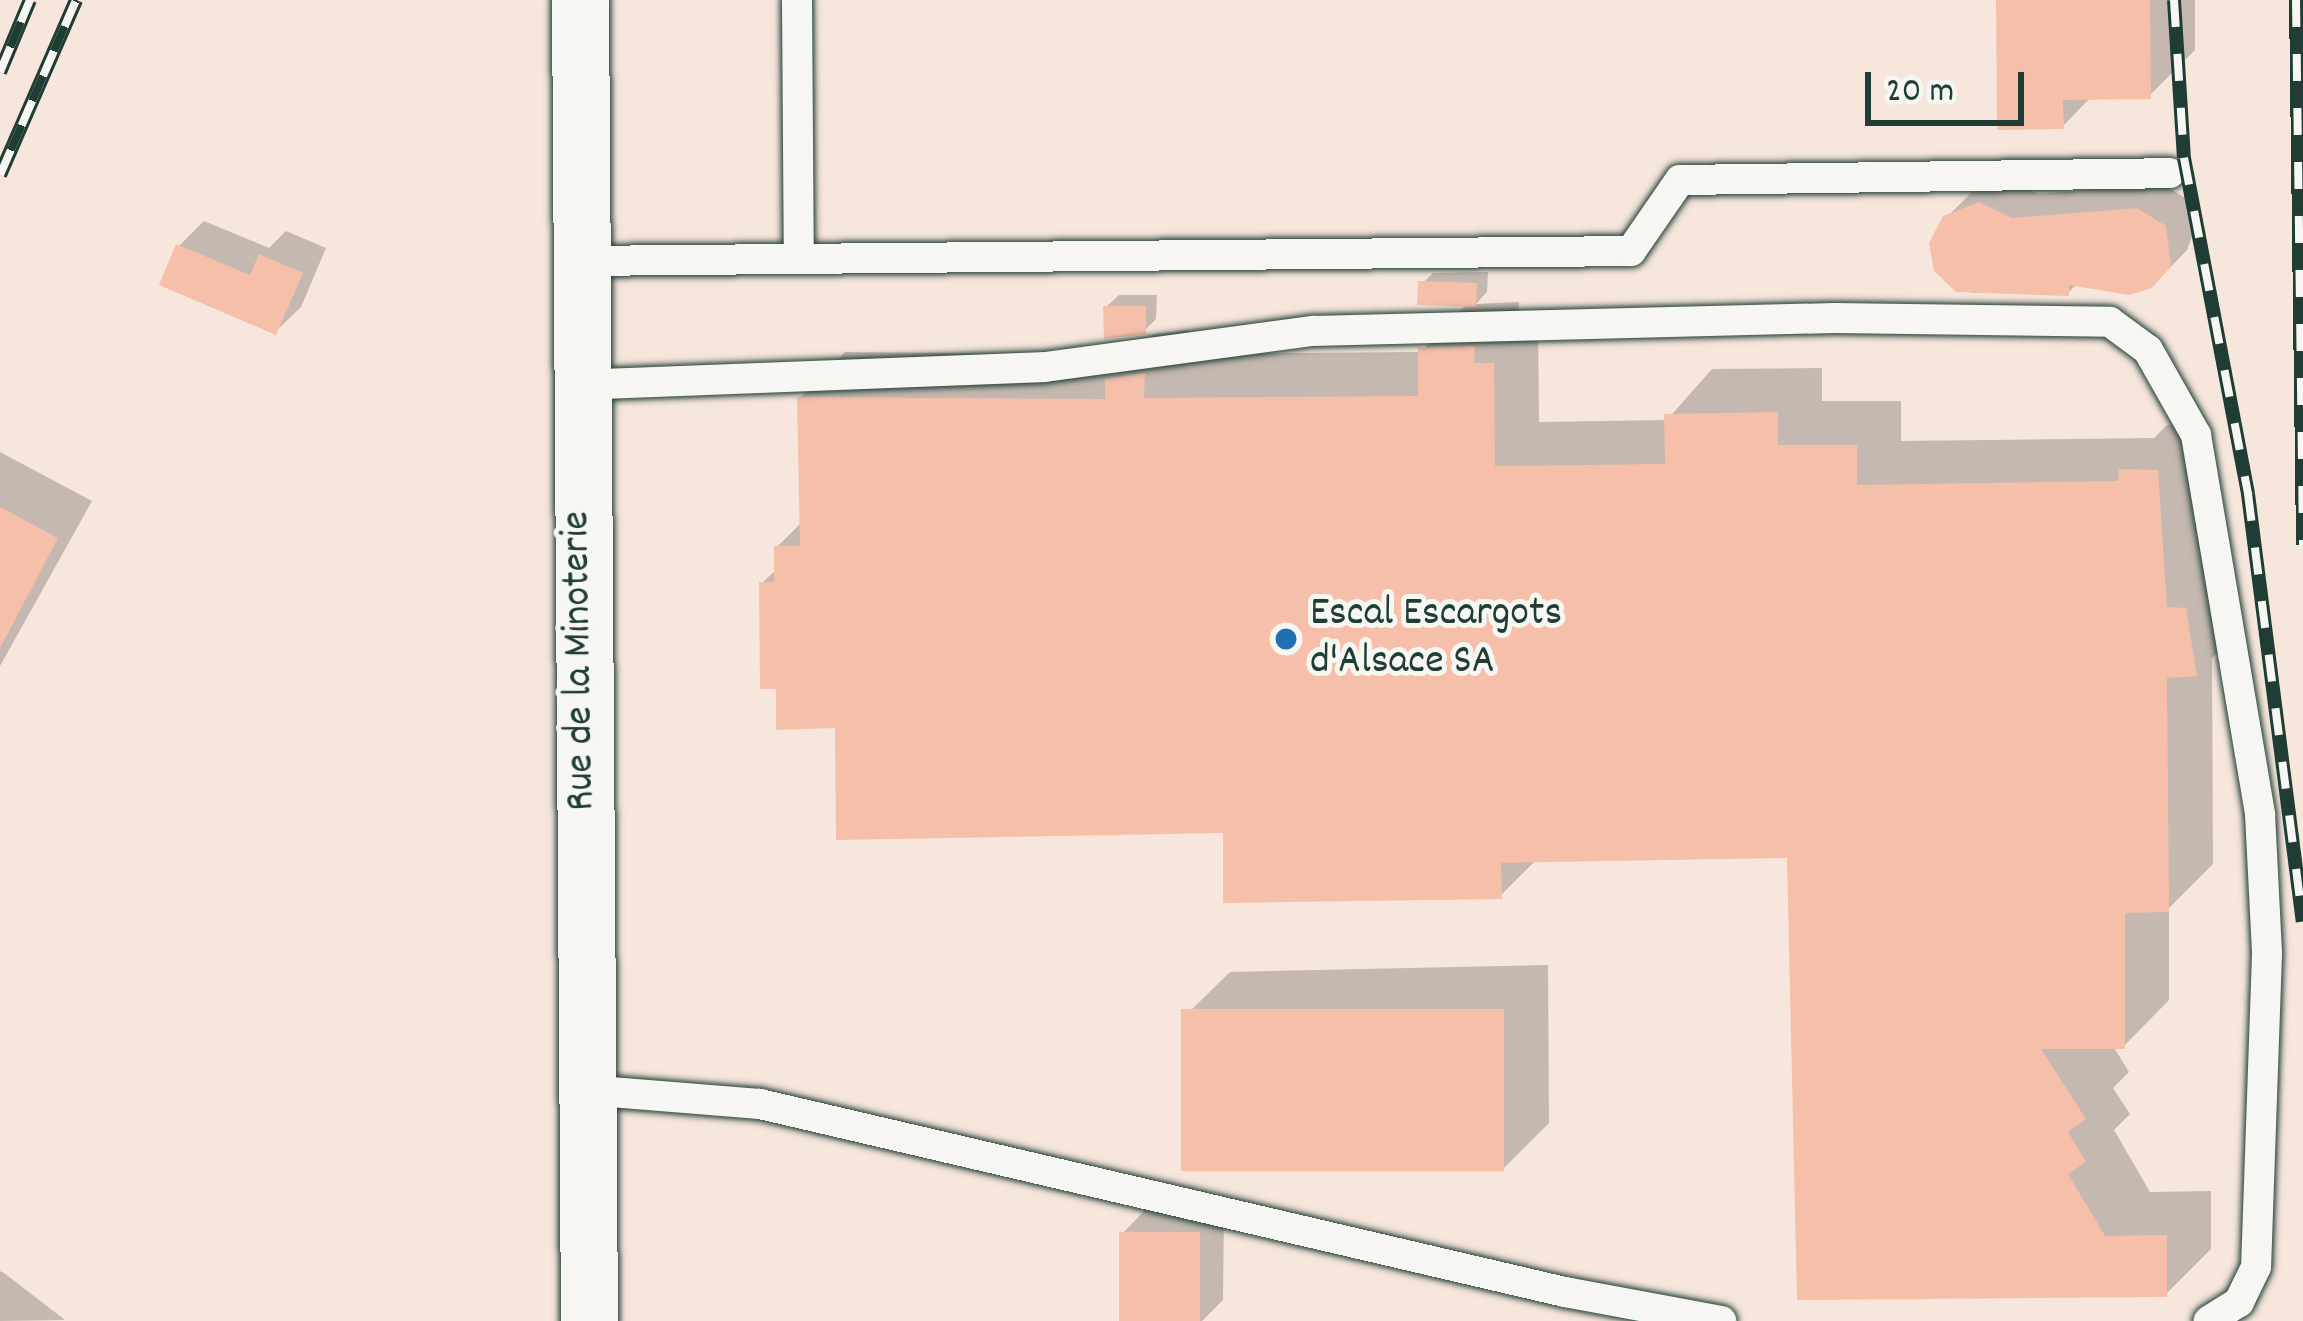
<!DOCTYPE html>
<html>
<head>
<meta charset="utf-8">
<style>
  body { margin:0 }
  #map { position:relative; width:2303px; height:1321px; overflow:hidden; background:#f6e6dc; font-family:Dekko,sans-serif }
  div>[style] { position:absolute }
  .shadow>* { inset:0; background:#0003 }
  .building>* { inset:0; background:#f6bfaa; transform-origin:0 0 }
  .roads { filter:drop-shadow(0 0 3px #1f3d34) drop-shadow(0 0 3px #1f3d34) }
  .lane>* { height:30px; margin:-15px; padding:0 15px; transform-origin:15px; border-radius:15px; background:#f6f6f2 }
  .street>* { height:57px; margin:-28.5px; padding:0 28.5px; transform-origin:28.5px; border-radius:28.5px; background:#f6f6f2 }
  .rail>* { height:14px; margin-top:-7px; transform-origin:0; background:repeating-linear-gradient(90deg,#f6f6f2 0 27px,#1f3d34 0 54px); box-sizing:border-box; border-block:3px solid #1f3d34 }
  .dots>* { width:33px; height:33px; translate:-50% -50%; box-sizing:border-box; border:6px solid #f6f6f2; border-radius:50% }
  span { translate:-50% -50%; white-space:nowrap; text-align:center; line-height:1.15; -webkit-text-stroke:10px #f6f6f2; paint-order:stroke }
  .poi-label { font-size:42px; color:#1f3d34 }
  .left { translate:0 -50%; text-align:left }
  .street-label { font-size:42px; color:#1f3d34 }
  .scale { position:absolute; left:1865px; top:72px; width:159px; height:54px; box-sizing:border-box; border:6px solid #1f3d34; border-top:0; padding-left:15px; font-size:36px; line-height:42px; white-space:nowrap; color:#1f3d34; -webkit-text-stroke:9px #f6f6f2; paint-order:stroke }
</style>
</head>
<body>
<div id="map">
  <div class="shadow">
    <i style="clip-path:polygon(1999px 0,2195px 0,2195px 50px,2149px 96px,2092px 96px,2063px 126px)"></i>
    <i style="clip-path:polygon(2005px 178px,2038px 194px,2163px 184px,2190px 201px,2197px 223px,2187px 250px,2161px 277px,2078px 283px,2068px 293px,1971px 293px,1945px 281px,1946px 218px,1972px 192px)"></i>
    <i style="clip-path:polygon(204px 221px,269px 248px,286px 231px,326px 248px,301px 307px,275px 332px,179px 246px)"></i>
    <i style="clip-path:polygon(1488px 272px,1487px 292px,1476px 304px,1519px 302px,1518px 319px,1538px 319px,1539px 422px,1667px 420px,1712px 369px,1822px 368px,1822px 401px,1901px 401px,1901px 441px,2154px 438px,2167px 425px,2203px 426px,2241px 628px,2212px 658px,2213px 864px,2169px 908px,2169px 1000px,2124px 1046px,2113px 1046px,2129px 1072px,2113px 1088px,2130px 1114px,2114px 1130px,2150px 1192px,2211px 1191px,2211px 1249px,2166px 1294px,1800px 1297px,1790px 854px,1537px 859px,1500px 896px,838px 725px,778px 686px,762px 583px,777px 569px,777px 547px,802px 522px,800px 398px,845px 352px,1133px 355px,1153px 334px,1189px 330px,1189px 354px,1421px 352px,1466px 305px,1421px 285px,1433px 273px)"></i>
    <i style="clip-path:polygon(1119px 295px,1157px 295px,1156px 319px,1144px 331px,1106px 307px)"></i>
    <i style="clip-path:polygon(0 452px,92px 501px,0 666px)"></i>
    <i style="clip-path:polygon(1548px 965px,1549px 1123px,1504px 1168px,1184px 1017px,1230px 972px)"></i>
    <i style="clip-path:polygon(1147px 1208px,1224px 1208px,1223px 1300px,1202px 1321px,1121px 1321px,1122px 1234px)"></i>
    <i style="clip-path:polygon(0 1271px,4px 1273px,65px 1320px,0 1321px)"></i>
  </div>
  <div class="building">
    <i style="clip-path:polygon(1996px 0,2150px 0,2151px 99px,2063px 100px,2064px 129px,1997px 130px)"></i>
    <i style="clip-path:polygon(1979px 202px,2012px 218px,2137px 208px,2166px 226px,2171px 266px,2152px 288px,2129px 295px,2069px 285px,2069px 296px,1956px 292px,1934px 271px,1929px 243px,1943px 216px)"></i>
    <i style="clip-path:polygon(176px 244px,250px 275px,259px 254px,303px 273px,276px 335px,159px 285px)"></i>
    <i style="left:1477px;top:283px;width:24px;height:59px;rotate:92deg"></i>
    <i style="clip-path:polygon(1103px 306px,1146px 306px,1146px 334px,1104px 339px)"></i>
    <i style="clip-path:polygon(1475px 346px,1474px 363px,1494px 363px,1495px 466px,1665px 464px,1664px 414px,1778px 412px,1778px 445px,1857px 445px,1857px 485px,2118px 481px,2119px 469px,2158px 470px,2167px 607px,2186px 608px,2197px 676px,2167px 678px,2169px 912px,2125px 913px,2125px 1049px,2041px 1049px,2086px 1119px,2068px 1132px,2086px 1162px,2068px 1174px,2105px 1236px,2167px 1235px,2167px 1297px,1797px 1300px,1787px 858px,1501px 863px,1502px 899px,1223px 903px,1223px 833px,836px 840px,835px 728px,776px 730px,776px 689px,760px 689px,759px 582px,774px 582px,774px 546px,800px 546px,797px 397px,1105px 399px,1105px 379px,1145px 373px,1144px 398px,1418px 396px,1418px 348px)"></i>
    <i style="clip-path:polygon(0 507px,58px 538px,0 648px)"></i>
    <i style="left:1504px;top:1009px;width:162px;height:323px;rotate:90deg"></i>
    <i style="left:1119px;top:1232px;width:81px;height:89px"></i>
  </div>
  <div class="roads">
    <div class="lane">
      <i style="left:797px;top:0;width:258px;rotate:89.6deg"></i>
      <i style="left:577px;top:261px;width:1054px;rotate:-0.54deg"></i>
      <i style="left:1631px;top:251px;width:86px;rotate:-55.4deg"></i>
      <i style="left:1680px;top:180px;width:490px;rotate:-0.8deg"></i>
      <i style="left:578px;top:385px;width:467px;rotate:-2.2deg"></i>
      <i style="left:1045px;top:367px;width:270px;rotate:-7.7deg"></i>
      <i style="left:1313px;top:331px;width:522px;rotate:-1.43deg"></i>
      <i style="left:1835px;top:318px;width:275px;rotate:0.8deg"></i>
      <i style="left:2110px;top:322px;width:47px;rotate:36.4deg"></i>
      <i style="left:2148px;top:350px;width:98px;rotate:60.5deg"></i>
      <i style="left:2196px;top:435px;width:384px;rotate:80.4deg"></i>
      <i style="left:2260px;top:814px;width:140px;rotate:87.1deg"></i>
      <i style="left:2267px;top:954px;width:313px;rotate:92deg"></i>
      <i style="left:2256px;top:1267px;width:39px;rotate:116deg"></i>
      <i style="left:2239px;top:1302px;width:36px;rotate:148deg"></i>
      <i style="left:585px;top:1090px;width:176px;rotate:4.6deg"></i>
      <i style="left:760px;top:1104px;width:827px;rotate:13.15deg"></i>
      <i style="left:1565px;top:1292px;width:159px;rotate:10.5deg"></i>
    </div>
    <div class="street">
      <i style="left:580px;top:0;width:1321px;rotate:89.61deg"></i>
    </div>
  </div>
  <div class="rail">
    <i style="left:2174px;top:0;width:158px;rotate:86.4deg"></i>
    <i style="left:2184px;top:158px;width:342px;rotate:79.2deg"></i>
    <i style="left:2248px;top:494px;width:431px;rotate:82.7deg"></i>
    <i style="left:2296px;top:0;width:545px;rotate:89.26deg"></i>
    <i style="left:0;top:72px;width:78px;rotate:-67.4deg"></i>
    <i style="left:0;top:175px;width:191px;rotate:-66.5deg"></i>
  </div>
  <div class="dots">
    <i style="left:1286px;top:639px;background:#1f6fb2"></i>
  </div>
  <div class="poi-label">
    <span class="left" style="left:1310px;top:639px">Escal Escargots<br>d'Alsace SA</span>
  </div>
  <div class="street-label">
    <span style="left:581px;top:661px;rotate:-91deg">Rue de la Minoterie</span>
  </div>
  <div class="scale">20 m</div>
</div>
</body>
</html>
